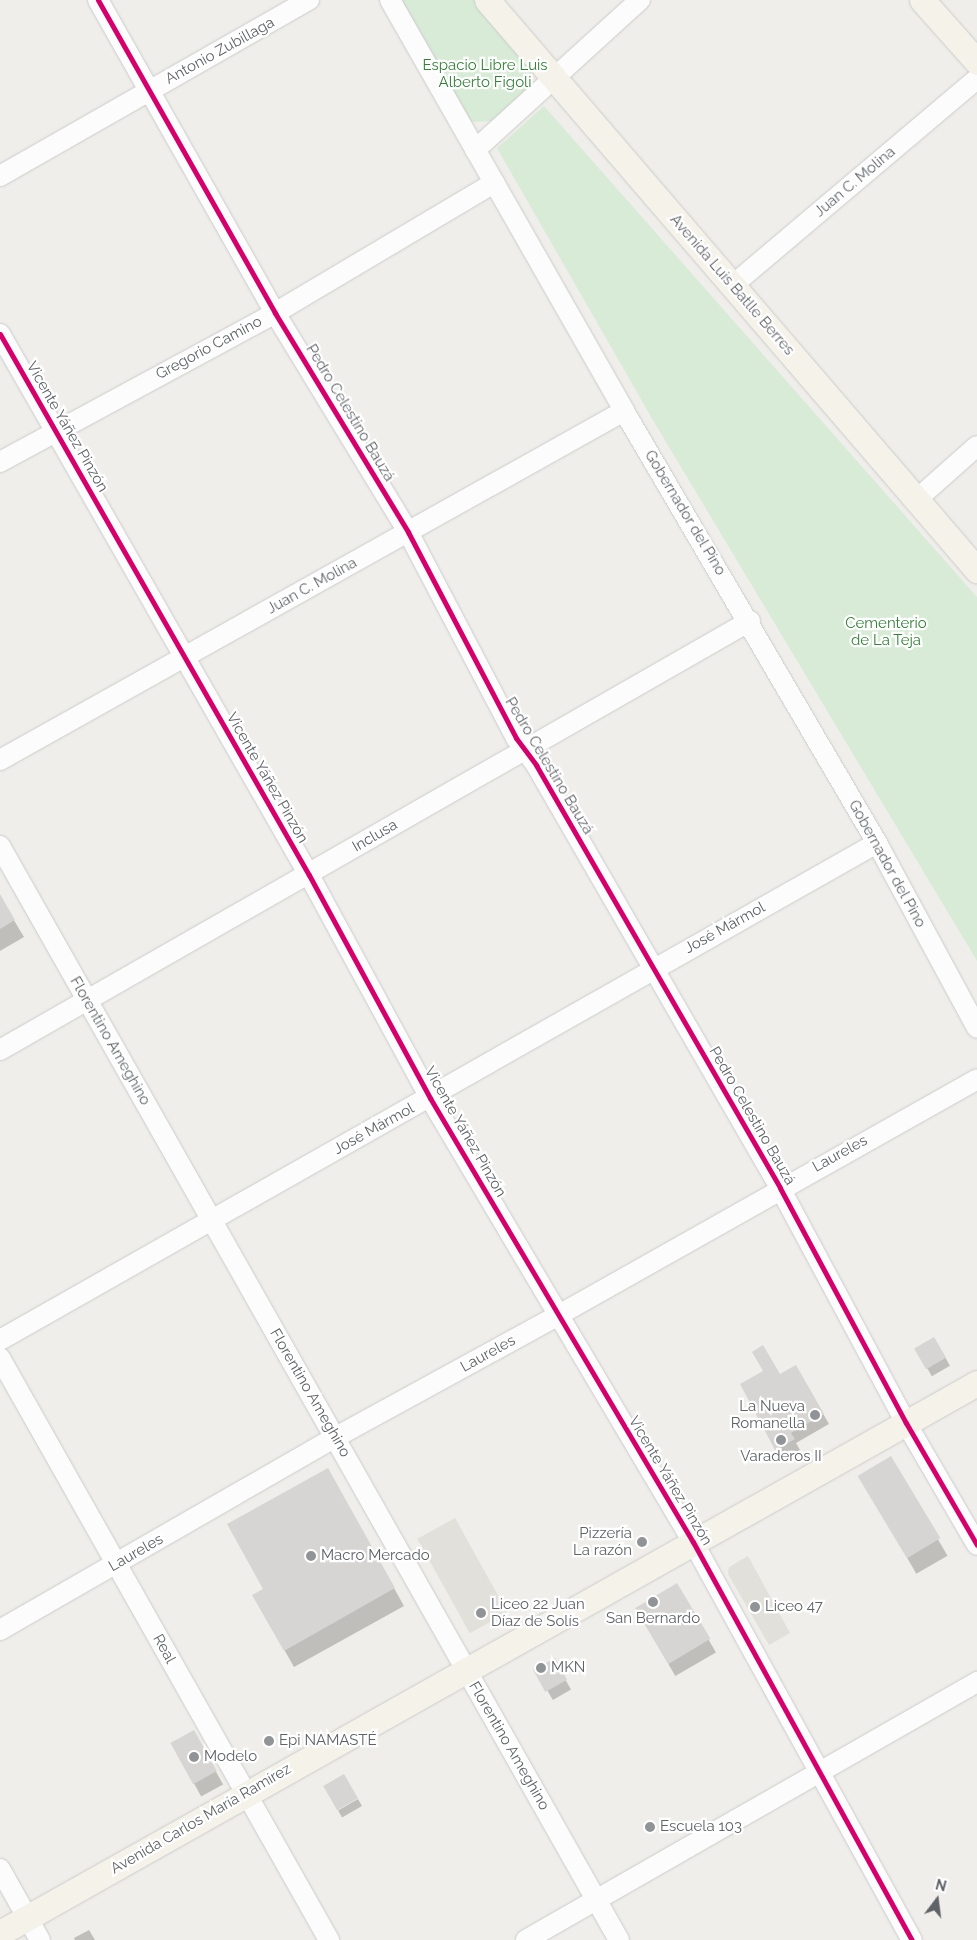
<!DOCTYPE html>
<html>
<head>
<meta charset="utf-8">
<style>
  body { margin:0 }
  #map { position:relative; width:977px; height:1940px; overflow:hidden; background:#efeeea; font-family:Raleway,sans-serif }
  div>[style] { position:absolute }
  .education>* { inset:0; background:#e2e0da; transform-origin:0 0 }
  .green>* { inset:0; background:#d8ebd6 }
  .shadow>* { inset:0; background:#0003; transform-origin:0 0 }
  .building>* { inset:0; background:#d6d5d3; transform-origin:0 0 }
  .roads { filter:drop-shadow(0 0 1px #cbcccc) drop-shadow(0 0 1px #cbcccc) }
  .minor>* { height:20px; margin:-10px; padding:0 10px; transform-origin:10px; border-radius:10px; background:#fdfcfc }
  .major>* { height:25px; margin:-12.5px; padding:0 12.5px; transform-origin:12.5px; border-radius:12.5px; background:#f4f2e9 }
  .cycleway>* { height:5px; margin:-2.5px; padding:0 2.5px; transform-origin:2.5px; border-radius:2.5px; background:#d6006c }
  .dots>* { width:14px; height:14px; translate:-50% -50%; box-sizing:border-box; border:2px solid #fff; border-radius:50% }
  span { translate:-50% -50%; white-space:nowrap; text-align:center; line-height:1.15; -webkit-text-stroke:4.5px #fff; paint-order:stroke }
  .street-label { font-size:15px; color:#5f6368 }
  .park-label { font-size:15px; color:#348238 }
  .poi-label { font-size:15px; color:#5f6368 }
  .right { translate:-100% -50%; text-align:right }
  .left { translate:0 -50%; text-align:left }
  .north { position:absolute; left:912px; top:1875px; width:50px; height:50px; -webkit-text-stroke:4px #fff; paint-order:stroke; rotate:15deg; font-size:14px; font-weight:700; line-height:20px; text-align:center; color:#5f6368 }
  .north::after { content:''; display:block; margin:auto; width:18px; height:22px; background:#5f6368; clip-path:polygon(50% 0,100% 100%,50% 72%,0 100%) }
</style>
</head>
<body>
<div id="map">
  <div class="education">
    <i style="left:455px;top:1518px;width:108px;height:43px;rotate:61deg"></i>
    <i style="clip-path:polygon(748px 1556px,790px 1633px,769px 1645px,728px 1574px,729px 1567px)"></i>
  </div>
  <div class="green">
    <i style="clip-path:polygon(398px 0,474px 0,529px 65px,533px 73px,527px 89px,493px 121px,474px 122px,465px 118px)"></i>
    <i style="clip-path:polygon(544px 106px,977px 597px,977px 961px,654px 422px,497px 148px)"></i>
  </div>
  <div class="shadow">
    <i style="clip-path:polygon(0 897px,24px 937px,0 951px)"></i>
    <i style="left:934px;top:1338px;width:32px;height:21px;rotate:60deg"></i>
    <i style="clip-path:polygon(796px 1367px,829px 1424px,796px 1443px,800px 1450px,781px 1459px,776px 1449px,780px 1376px)"></i>
    <i style="left:891px;top:1458px;width:113px;height:36px;rotate:60deg"></i>
    <i style="clip-path:polygon(337px 1486px,404px 1606px,294px 1667px,254px 1596px,264px 1590px)"></i>
    <i style="left:677px;top:1585px;width:78px;height:47px;rotate:60deg"></i>
    <i style="left:554px;top:1660px;width:34px;height:21px;rotate:60deg"></i>
    <i style="left:194px;top:1732px;width:60px;height:25px;rotate:61deg"></i>
    <i style="left:358px;top:1799px;width:8px;height:23px;rotate:60deg"></i>
    <i style="clip-path:polygon(89px 1930px,95px 1940px,75px 1940px,74px 1938px)"></i>
  </div>
  <div class="building">
    <i style="clip-path:polygon(0 894px,15px 920px,0 929px)"></i>
    <i style="left:934px;top:1337px;width:24px;height:23px;rotate:60deg"></i>
    <i style="clip-path:polygon(763px 1345px,780px 1374px,796px 1365px,824px 1414px,791px 1433px,795px 1439px,775px 1450px,740px 1384px,763px 1371px,752px 1352px)"></i>
    <i style="left:891px;top:1456px;width:96px;height:39px;rotate:59deg"></i>
    <i style="clip-path:polygon(328px 1468px,395px 1588px,284px 1651px,252px 1595px,263px 1589px,227px 1524px)"></i>
    <i style="left:677px;top:1583px;width:65px;height:49px;rotate:59deg"></i>
    <i style="left:555px;top:1658px;width:25px;height:25px;rotate:61deg"></i>
    <i style="left:194px;top:1730px;width:47px;height:27px;rotate:61deg"></i>
    <i style="left:344px;top:1774px;width:28px;height:24px;rotate:60deg"></i>
  </div>
  <div class="roads">
    <div class="minor">
      <i style="left:98px;top:0;width:360px;rotate:60.5deg"></i>
      <i style="left:275px;top:313px;width:256px;rotate:58.7deg"></i>
      <i style="left:408px;top:532px;width:233px;rotate:62.3deg"></i>
      <i style="left:516px;top:738px;width:34px;rotate:53deg"></i>
      <i style="left:536px;top:765px;width:488px;rotate:60deg"></i>
      <i style="left:780px;top:1188px;width:267px;rotate:61.8deg"></i>
      <i style="left:906px;top:1423px;width:141px;rotate:59.8deg"></i>
      <i style="left:390px;top:0;width:473px;rotate:60.3deg"></i>
      <i style="left:624px;top:411px;width:501px;rotate:59.64deg"></i>
      <i style="left:877px;top:843px;width:210px;rotate:61.6deg"></i>
      <i style="left:475px;top:150px;width:223px;rotate:-42.3deg"></i>
      <i style="left:0;top:176px;width:356px;rotate:-29.7deg"></i>
      <i style="left:733px;top:285px;width:319px;rotate:-40.2deg"></i>
      <i style="left:0;top:334px;width:623px;rotate:60.27deg"></i>
      <i style="left:309px;top:875px;width:254px;rotate:61.5deg"></i>
      <i style="left:430px;top:1098px;width:516px;rotate:59.36deg"></i>
      <i style="left:693px;top:1542px;width:454px;rotate:61.2deg"></i>
      <i style="left:0;top:462px;width:313px;rotate:-28.4deg"></i>
      <i style="left:275px;top:313px;width:255px;rotate:-30.7deg"></i>
      <i style="left:916px;top:500px;width:81px;rotate:-41.5deg"></i>
      <i style="left:0;top:760px;width:715px;rotate:-29.22deg"></i>
      <i style="left:0;top:846px;width:1257px;rotate:60.5deg"></i>
      <i style="left:0;top:1050px;width:864px;rotate:-29.77deg"></i>
      <i style="left:0;top:1340px;width:1008px;rotate:-29.54deg"></i>
      <i style="left:0;top:1358px;width:669px;rotate:60.52deg"></i>
      <i style="left:0;top:1630px;width:387px;rotate:-29.9deg"></i>
      <i style="left:336px;top:1437px;width:252px;rotate:-28.7deg"></i>
      <i style="left:557px;top:1316px;width:482px;rotate:-29.4deg"></i>
      <i style="left:0;top:1869px;width:81px;rotate:60.6deg"></i>
      <i style="left:526px;top:1940px;width:520px;rotate:-29.77deg"></i>
    </div>
    <div class="major">
      <i style="left:487px;top:0;width:752px;rotate:49.32deg"></i>
      <i style="left:922px;top:0;width:83px;rotate:48.4deg"></i>
      <i style="left:0;top:1933px;width:1121px;rotate:-29.38deg"></i>
    </div>
  </div>
  <div class="cycleway">
    <i style="left:98px;top:0;width:360px;rotate:60.5deg"></i>
    <i style="left:275px;top:313px;width:256px;rotate:58.7deg"></i>
    <i style="left:408px;top:532px;width:233px;rotate:62.3deg"></i>
    <i style="left:516px;top:738px;width:34px;rotate:53deg"></i>
    <i style="left:536px;top:765px;width:488px;rotate:60deg"></i>
    <i style="left:780px;top:1188px;width:267px;rotate:61.8deg"></i>
    <i style="left:906px;top:1423px;width:141px;rotate:59.8deg"></i>
    <i style="left:0;top:334px;width:623px;rotate:60.27deg"></i>
    <i style="left:309px;top:875px;width:254px;rotate:61.5deg"></i>
    <i style="left:430px;top:1098px;width:516px;rotate:59.36deg"></i>
    <i style="left:693px;top:1542px;width:454px;rotate:61.2deg"></i>
  </div>
  <div class="dots">
    <i style="left:815px;top:1415px;background:#919496"></i>
    <i style="left:781px;top:1440px;background:#919496"></i>
    <i style="left:642px;top:1542px;background:#919496"></i>
    <i style="left:311px;top:1556px;background:#919496"></i>
    <i style="left:653px;top:1602px;background:#919496"></i>
    <i style="left:755px;top:1607px;background:#919496"></i>
    <i style="left:481px;top:1613px;background:#919496"></i>
    <i style="left:541px;top:1668px;background:#919496"></i>
    <i style="left:269px;top:1741px;background:#919496"></i>
    <i style="left:194px;top:1757px;background:#919496"></i>
    <i style="left:650px;top:1827px;background:#919496"></i>
  </div>
  <div class="street-label">
    <span style="left:220px;top:51px;rotate:-29deg">Antonio Zubillaga</span>
    <span style="left:855px;top:182px;rotate:-40deg">Juan C. Molina</span>
    <span style="left:732px;top:285px;rotate:49deg">Avenida Luis Batlle Berres</span>
    <span style="left:209px;top:348px;rotate:-28deg">Gregorio Camino</span>
    <span style="left:350px;top:413px;rotate:59deg">Pedro Celestino Bauzá</span>
    <span style="left:67px;top:427px;rotate:60deg">Vicente Yáñez Pinzón</span>
    <span style="left:685px;top:513px;rotate:59deg">Gobernador del Pino</span>
    <span style="left:312px;top:586px;rotate:-29deg">Juan C. Molina</span>
    <span style="left:549px;top:766px;rotate:59deg">Pedro Celestino Bauzá</span>
    <span style="left:267px;top:778px;rotate:60deg">Vicente Yáñez Pinzón</span>
    <span style="left:375px;top:836px;rotate:-30deg">Inclusa</span>
    <span style="left:887px;top:864px;rotate:61deg">Gobernador del Pino</span>
    <span style="left:725px;top:928px;rotate:-29deg">José Mármol</span>
    <span style="left:110px;top:1041px;rotate:60deg">Florentino Ameghino</span>
    <span style="left:752px;top:1116px;rotate:60deg">Pedro Celestino Bauzá</span>
    <span style="left:374px;top:1129px;rotate:-29deg">José Mármol</span>
    <span style="left:465px;top:1132px;rotate:60deg">Vicente Yáñez Pinzón</span>
    <span style="left:840px;top:1154px;rotate:-29deg">Laureles</span>
    <span style="left:488px;top:1354px;rotate:-29deg">Laureles</span>
    <span style="left:310px;top:1393px;rotate:60deg">Florentino Ameghino</span>
    <span style="left:670px;top:1481px;rotate:59deg">Vicente Yáñez Pinzón</span>
    <span style="left:136px;top:1553px;rotate:-30deg">Laureles</span>
    <span style="left:164px;top:1649px;rotate:61deg">Real</span>
    <span style="left:509px;top:1746px;rotate:60deg">Florentino Ameghino</span>
    <span style="left:201px;top:1819px;rotate:-30deg">Avenida Carlos María Ramírez</span>
  </div>
  <div class="park-label">
    <span style="left:485px;top:74px">Espacio Libre Luis<br>Alberto Figoli</span>
    <span style="left:886px;top:632px">Cementerio<br>de La Teja</span>
  </div>
  <div class="poi-label">
    <span class="right" style="left:805px;top:1415px">La Nueva<br>Romanella</span>
    <span style="left:781px;top:1457px">Varaderos II</span>
    <span class="right" style="left:632px;top:1542px">Pizzería<br>La razón</span>
    <span class="left" style="left:321px;top:1556px">Macro Mercado</span>
    <span class="left" style="left:491px;top:1613px">Liceo 22 Juan<br>Díaz de Solís</span>
    <span class="left" style="left:765px;top:1607px">Liceo 47</span>
    <span style="left:653px;top:1619px">San Bernardo</span>
    <span class="left" style="left:551px;top:1668px">MKN</span>
    <span class="left" style="left:279px;top:1741px">Epi NAMASTÉ</span>
    <span class="left" style="left:204px;top:1757px">Modelo</span>
    <span class="left" style="left:660px;top:1827px">Escuela 103</span>
  </div>
  <div class="north">N</div>
</div>
</body>
</html>
